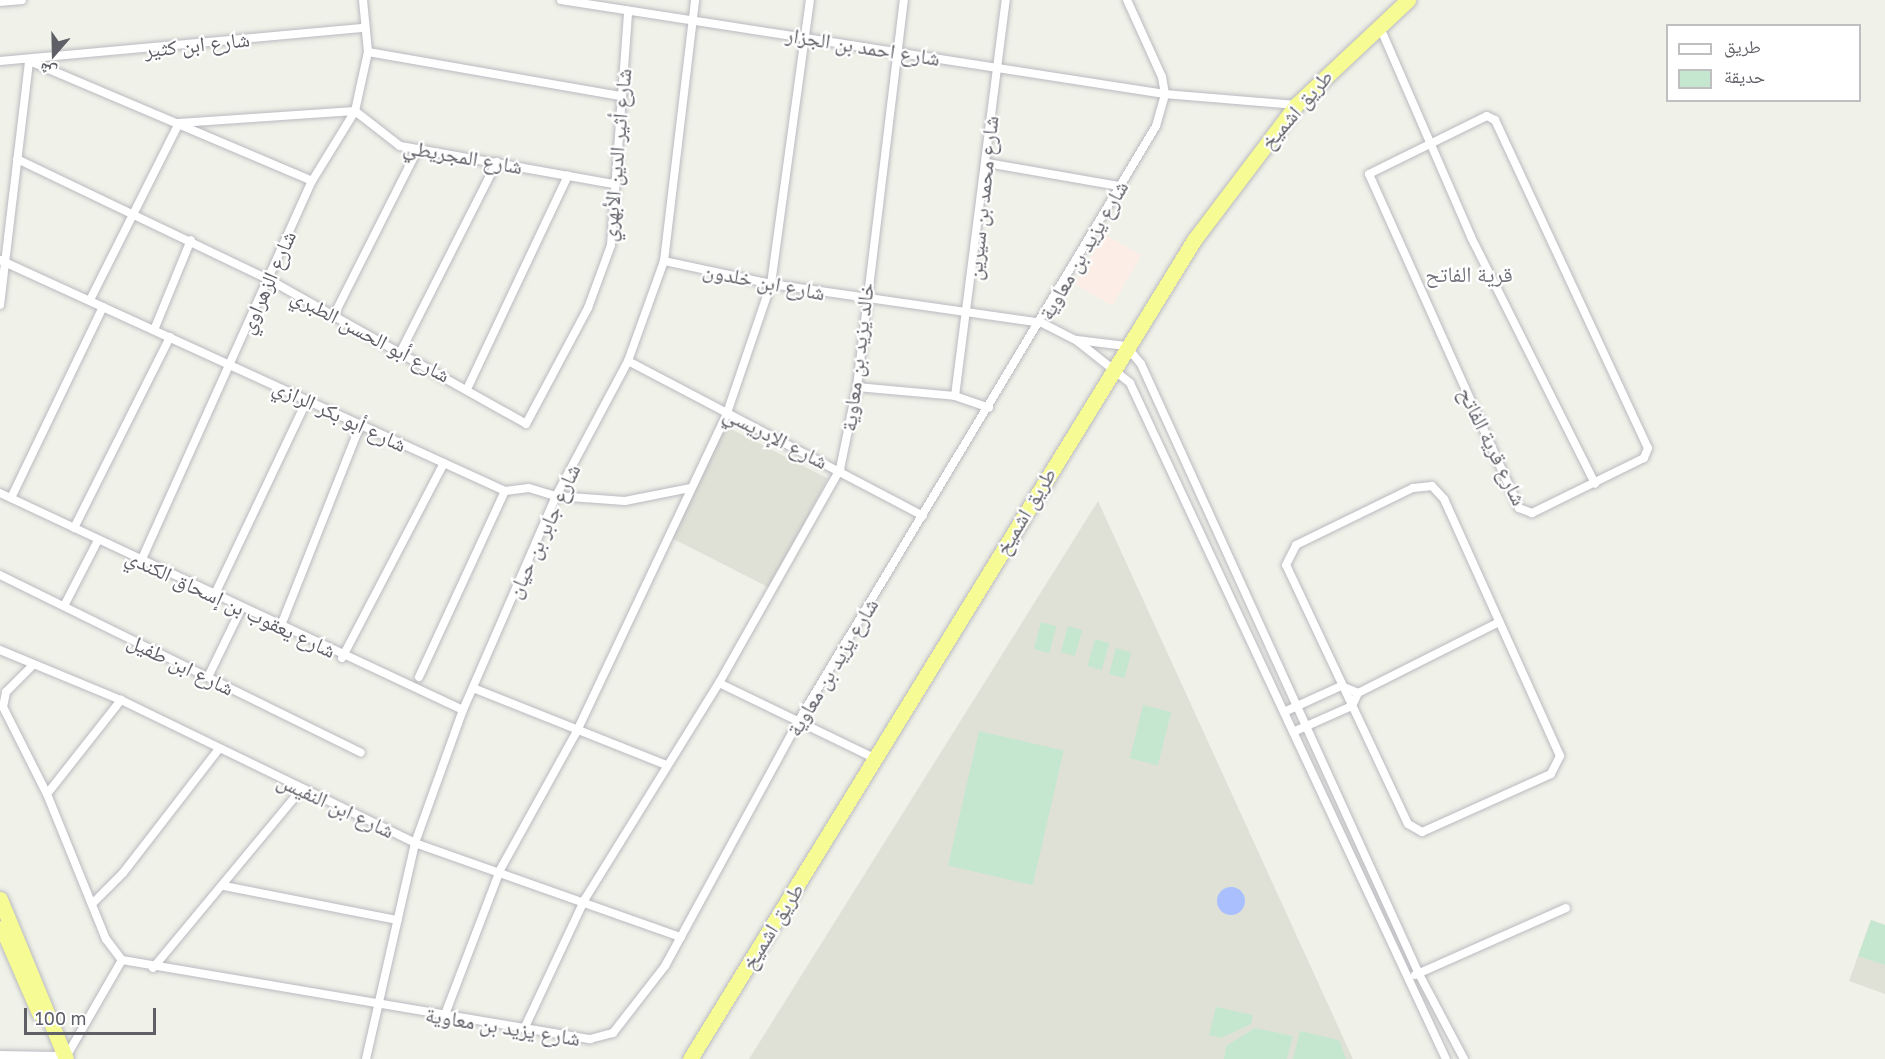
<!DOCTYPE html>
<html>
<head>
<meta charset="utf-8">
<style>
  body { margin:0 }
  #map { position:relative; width:1885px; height:1059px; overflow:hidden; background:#f0f1e8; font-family:"Golos Text","Noto Naskh Arabic",sans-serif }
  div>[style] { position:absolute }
  .education>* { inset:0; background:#e0e1d6; transform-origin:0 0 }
  .medical>* { inset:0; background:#fceee6; transform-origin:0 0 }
  .green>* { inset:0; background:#c5e7cf; transform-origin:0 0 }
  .water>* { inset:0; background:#aac0fe }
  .round { border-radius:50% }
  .roads { filter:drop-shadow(0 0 2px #babac1) drop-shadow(0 0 2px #babac1) }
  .street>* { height:8px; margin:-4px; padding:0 4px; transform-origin:4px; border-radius:4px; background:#fff }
  .highway>* { height:15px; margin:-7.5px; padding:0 7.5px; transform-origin:7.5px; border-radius:7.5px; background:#f6fb94 }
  span { translate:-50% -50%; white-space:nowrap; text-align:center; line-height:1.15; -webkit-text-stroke:4.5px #fff; paint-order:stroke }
  .street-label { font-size:21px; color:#5f6067 }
  .neighbourhood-label { font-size:22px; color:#707279 }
  .legend { position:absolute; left:1666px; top:24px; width:195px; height:78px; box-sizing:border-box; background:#fff; border:2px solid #bfbfc2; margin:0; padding:8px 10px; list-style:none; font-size:18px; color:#5f6067 }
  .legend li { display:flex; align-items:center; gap:12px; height:30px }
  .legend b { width:30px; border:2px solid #bfbfc2 }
  .north { position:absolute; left:24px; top:24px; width:60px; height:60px; -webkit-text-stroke:4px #fff; paint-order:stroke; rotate:200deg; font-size:16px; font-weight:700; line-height:24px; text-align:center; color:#5f6067 }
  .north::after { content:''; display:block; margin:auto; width:21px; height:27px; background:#5f6067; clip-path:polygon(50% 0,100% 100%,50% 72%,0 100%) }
  .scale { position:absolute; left:24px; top:1008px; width:132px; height:27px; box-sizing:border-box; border:3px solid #5f6067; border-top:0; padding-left:8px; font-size:18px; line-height:21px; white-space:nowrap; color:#5f6067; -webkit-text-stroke:4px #fff; paint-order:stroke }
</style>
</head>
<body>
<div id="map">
  <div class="education">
    <i style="left:725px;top:426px;width:115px;height:124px;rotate:27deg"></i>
    <i style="clip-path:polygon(1098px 501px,1353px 1059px,749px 1059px)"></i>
    <i style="clip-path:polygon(1871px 920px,1885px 925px,1885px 994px,1849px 981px)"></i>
  </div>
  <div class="medical">
    <i style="left:1104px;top:234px;width:43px;height:58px;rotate:30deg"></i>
  </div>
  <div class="green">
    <i style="left:1041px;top:622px;width:16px;height:28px;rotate:15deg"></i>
    <i style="left:1068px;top:626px;width:15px;height:27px;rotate:16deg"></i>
    <i style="left:1095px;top:639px;width:15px;height:28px;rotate:16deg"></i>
    <i style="left:1116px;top:648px;width:16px;height:27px;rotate:15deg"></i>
    <i style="left:1143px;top:705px;width:29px;height:55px;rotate:14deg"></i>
    <i style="left:979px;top:731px;width:87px;height:138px;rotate:13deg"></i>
    <i style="clip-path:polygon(1871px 920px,1885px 925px,1885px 965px,1858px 956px)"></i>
    <i style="clip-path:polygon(1216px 1007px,1253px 1015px,1251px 1024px,1221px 1038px,1209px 1035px)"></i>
    <i style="clip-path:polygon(1255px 1028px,1293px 1036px,1287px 1059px,1224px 1059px,1226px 1046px)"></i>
    <i style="clip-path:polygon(1300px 1031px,1339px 1040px,1346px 1059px,1293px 1059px)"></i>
  </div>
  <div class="water">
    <i class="round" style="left:1217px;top:887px;width:28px;height:28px"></i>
  </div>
  <div class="roads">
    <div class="street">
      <i style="left:561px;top:0;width:611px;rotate:8.85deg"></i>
      <i style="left:1165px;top:94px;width:131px;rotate:4.8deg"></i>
      <i style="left:0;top:2px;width:22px;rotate:-5deg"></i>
      <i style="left:1379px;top:25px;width:231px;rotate:66.5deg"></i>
      <i style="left:1471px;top:237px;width:276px;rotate:63.3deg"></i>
      <i style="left:368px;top:52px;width:256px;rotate:9.9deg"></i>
      <i style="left:0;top:61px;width:366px;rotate:-5.2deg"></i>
      <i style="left:32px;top:62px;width:304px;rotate:23deg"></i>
      <i style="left:1487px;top:116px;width:9px;rotate:27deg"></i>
      <i style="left:1495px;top:120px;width:362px;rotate:65deg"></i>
      <i style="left:1648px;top:448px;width:11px;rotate:112deg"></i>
      <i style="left:1644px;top:458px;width:125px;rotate:153.8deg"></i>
      <i style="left:1532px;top:513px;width:14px;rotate:-159deg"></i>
      <i style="left:1519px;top:508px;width:366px;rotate:-114.2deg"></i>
      <i style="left:1369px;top:174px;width:131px;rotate:-26.2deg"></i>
      <i style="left:17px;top:159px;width:278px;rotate:25.6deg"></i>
      <i style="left:268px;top:279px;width:296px;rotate:29.3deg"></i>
      <i style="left:526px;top:424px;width:132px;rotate:-61.9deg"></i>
      <i style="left:588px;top:308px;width:67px;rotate:-69.9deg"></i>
      <i style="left:611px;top:245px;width:235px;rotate:-85.8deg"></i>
      <i style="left:987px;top:163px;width:134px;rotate:9.9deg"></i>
      <i style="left:0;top:260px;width:555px;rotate:24.58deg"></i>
      <i style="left:505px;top:491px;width:24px;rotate:-7deg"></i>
      <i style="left:529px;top:488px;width:28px;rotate:17deg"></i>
      <i style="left:556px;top:496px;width:69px;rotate:4.1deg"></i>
      <i style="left:625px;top:501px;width:66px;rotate:-11.3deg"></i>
      <i style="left:664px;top:261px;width:109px;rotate:12.1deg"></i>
      <i style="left:771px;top:284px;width:274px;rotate:8.2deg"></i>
      <i style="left:1042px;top:323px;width:38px;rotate:27deg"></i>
      <i style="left:1076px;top:340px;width:69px;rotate:38.5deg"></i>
      <i style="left:1130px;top:383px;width:746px;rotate:64.95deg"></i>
      <i style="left:90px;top:300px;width:198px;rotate:-63.3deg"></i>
      <i style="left:179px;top:123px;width:176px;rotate:-3.9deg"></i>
      <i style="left:355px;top:111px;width:57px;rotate:37.9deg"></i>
      <i style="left:400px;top:146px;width:217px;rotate:10.1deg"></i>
      <i style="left:0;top:305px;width:246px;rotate:-83.2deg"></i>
      <i style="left:334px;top:315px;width:186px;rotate:-63.2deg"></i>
      <i style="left:154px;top:330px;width:97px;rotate:-67.7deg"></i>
      <i style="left:1077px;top:340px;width:49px;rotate:7deg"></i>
      <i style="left:1126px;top:346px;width:23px;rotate:50deg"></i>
      <i style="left:1141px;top:364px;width:670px;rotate:65.5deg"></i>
      <i style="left:1419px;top:974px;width:96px;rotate:62.1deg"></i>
      <i style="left:401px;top:351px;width:212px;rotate:-63.1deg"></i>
      <i style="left:628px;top:361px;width:333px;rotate:27.7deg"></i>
      <i style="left:468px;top:387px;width:234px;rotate:-64.7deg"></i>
      <i style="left:857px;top:387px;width:98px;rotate:5.2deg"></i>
      <i style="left:955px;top:396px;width:36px;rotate:19deg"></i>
      <i style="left:955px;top:396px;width:399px;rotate:-82.7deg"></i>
      <i style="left:1432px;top:486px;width:18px;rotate:47deg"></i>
      <i style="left:1444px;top:499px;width:282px;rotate:65.7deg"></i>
      <i style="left:1560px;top:756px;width:20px;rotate:117deg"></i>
      <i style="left:1551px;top:774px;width:141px;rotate:155.8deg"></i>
      <i style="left:1422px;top:832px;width:16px;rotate:-150deg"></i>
      <i style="left:1408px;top:824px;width:286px;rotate:-115.2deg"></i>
      <i style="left:1286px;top:565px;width:22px;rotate:-63deg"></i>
      <i style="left:1296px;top:545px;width:130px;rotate:-26deg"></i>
      <i style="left:1413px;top:488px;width:19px;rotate:-6deg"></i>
      <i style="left:0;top:493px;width:511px;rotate:25.11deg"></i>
      <i style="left:11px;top:498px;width:212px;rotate:-64.3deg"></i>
      <i style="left:74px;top:528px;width:214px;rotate:-63.3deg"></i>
      <i style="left:141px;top:561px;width:417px;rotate:-65.8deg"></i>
      <i style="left:312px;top:181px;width:82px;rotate:-58.4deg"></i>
      <i style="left:355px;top:111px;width:60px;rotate:-77.6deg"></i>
      <i style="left:368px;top:52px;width:52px;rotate:-95.5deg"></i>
      <i style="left:0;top:575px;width:402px;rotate:26.2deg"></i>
      <i style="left:214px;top:596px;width:217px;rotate:-64.6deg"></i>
      <i style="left:64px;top:606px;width:74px;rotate:-62.7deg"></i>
      <i style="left:280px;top:628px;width:220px;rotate:-68.4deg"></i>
      <i style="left:0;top:650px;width:131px;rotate:22.5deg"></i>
      <i style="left:121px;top:700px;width:327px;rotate:25.9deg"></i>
      <i style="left:415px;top:843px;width:282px;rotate:19.5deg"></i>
      <i style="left:342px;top:658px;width:220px;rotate:-62.4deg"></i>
      <i style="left:33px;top:665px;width:38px;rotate:135deg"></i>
      <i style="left:6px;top:692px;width:15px;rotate:101deg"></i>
      <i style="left:3px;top:707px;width:97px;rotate:63.2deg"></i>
      <i style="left:47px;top:794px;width:157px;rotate:67.9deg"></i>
      <i style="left:106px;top:939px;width:26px;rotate:53deg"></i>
      <i style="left:122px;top:960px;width:475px;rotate:9.6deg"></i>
      <i style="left:590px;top:1039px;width:24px;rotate:-15deg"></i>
      <i style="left:613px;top:1033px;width:85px;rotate:-52.2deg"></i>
      <i style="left:665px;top:966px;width:280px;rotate:-61.4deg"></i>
      <i style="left:799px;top:720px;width:693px;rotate:-58.99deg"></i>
      <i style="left:1156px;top:126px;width:33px;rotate:-74deg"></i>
      <i style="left:1165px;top:94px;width:17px;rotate:-100deg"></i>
      <i style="left:1162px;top:77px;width:85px;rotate:-114.4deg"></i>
      <i style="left:208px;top:677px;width:76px;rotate:-64.1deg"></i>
      <i style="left:419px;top:677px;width:205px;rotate:-65.2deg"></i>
      <i style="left:719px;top:683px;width:172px;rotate:25.8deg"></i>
      <i style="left:473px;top:688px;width:206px;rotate:21.7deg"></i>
      <i style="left:1284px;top:712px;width:63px;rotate:-24.5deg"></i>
      <i style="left:1341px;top:686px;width:18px;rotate:22deg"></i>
      <i style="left:1293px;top:732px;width:64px;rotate:-23.8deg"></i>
      <i style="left:1352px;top:706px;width:14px;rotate:-65deg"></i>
      <i style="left:1358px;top:693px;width:158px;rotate:-26.7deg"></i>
      <i style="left:47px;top:794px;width:120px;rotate:-51.8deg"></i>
      <i style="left:224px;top:886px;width:177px;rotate:11.1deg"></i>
      <i style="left:92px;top:904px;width:44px;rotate:-45deg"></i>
      <i style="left:123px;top:873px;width:157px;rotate:-52.3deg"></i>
      <i style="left:153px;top:968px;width:231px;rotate:-50.3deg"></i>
      <i style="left:1415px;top:975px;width:165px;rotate:-23.9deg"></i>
      <i style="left:444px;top:1017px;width:157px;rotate:-69.1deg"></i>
      <i style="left:500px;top:870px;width:157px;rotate:-61deg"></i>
      <i style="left:576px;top:733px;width:354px;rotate:-64.7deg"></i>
      <i style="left:727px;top:413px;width:136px;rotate:-71.2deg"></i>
      <i style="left:771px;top:284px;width:287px;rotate:-82.2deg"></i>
      <i style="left:524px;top:1029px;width:144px;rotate:-64.9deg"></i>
      <i style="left:585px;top:899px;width:254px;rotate:-58.2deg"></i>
      <i style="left:719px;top:683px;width:246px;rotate:-60.5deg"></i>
      <i style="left:840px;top:469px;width:84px;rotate:-78.3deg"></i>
      <i style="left:857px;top:387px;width:390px;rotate:-83.1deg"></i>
      <i style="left:0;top:1055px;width:57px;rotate:1deg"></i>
      <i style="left:66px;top:1057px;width:112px;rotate:-60deg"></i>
      <i style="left:366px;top:1059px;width:221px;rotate:-77.2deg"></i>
      <i style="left:415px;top:843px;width:141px;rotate:-70.2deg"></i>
      <i style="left:463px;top:710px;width:233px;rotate:-66.5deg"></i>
      <i style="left:556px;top:496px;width:153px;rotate:-61.9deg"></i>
      <i style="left:628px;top:361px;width:106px;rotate:-70.2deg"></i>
      <i style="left:664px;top:261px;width:263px;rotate:-83.2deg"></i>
    </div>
    <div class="highway">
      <i style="left:0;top:899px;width:173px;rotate:67.6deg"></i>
      <i style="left:2px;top:928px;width:93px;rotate:66.5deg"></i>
      <i style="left:690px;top:1059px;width:962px;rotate:-58.39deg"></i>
      <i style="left:1194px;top:240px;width:169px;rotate:-52.9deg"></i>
      <i style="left:1296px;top:105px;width:154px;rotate:-43.2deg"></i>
    </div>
  </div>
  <div class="street-label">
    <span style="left:197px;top:44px;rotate:-6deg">شارع ابن كثير</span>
    <span style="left:863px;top:46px;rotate:9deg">شارع احمد بن الجزار</span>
    <span style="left:1296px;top:109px;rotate:-49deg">طريق اشميخ</span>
    <span style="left:616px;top:155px;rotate:-85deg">شارع أثير الدين الأبهري</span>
    <span style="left:463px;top:156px;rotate:10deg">شارع المجريطي</span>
    <span style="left:982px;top:198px;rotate:-84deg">شارع محمد بن سيرين</span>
    <span style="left:1083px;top:250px;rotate:-60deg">شارع يزيد بن معاوية</span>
    <span style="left:764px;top:281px;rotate:11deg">شارع ابن خلدون</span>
    <span style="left:267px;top:282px;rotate:-66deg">شارع الزهراوي</span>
    <span style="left:371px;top:335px;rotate:28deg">شارع أبو الحسن الطبري</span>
    <span style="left:857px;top:357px;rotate:-83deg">خالد يزيد بن معاوية</span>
    <span style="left:340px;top:415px;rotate:25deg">شارع أبو بكر الرازي</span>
    <span style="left:776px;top:437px;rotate:27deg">شارع الإدريسي</span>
    <span style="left:1493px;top:446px;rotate:64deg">شارع قرية الفاتح</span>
    <span style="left:1025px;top:511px;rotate:-59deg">طريق اشميخ</span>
    <span style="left:543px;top:531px;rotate:-65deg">شارع جابر بن حيان</span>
    <span style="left:231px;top:603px;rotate:25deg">شارع يعقوب بن إسحاق الكندي</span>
    <span style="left:181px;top:664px;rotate:26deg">شارع ابن طفيل</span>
    <span style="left:832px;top:667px;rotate:-59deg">شارع يزيد بن معاوية</span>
    <span style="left:336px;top:805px;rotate:25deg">شارع ابن النفيس</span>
    <span style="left:772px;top:926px;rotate:-58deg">طريق اشميخ</span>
    <span style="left:503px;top:1026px;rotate:9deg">شارع يزيد بن معاوية</span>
  </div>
  <div class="neighbourhood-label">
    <span style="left:1469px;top:274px">قرية الفاتح</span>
  </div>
  <ul class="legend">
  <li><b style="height:8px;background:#fff"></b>طريق</li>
  <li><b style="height:16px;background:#c5e7cf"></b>حديقة</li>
  </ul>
  <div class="north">ش</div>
  <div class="scale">100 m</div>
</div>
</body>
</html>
